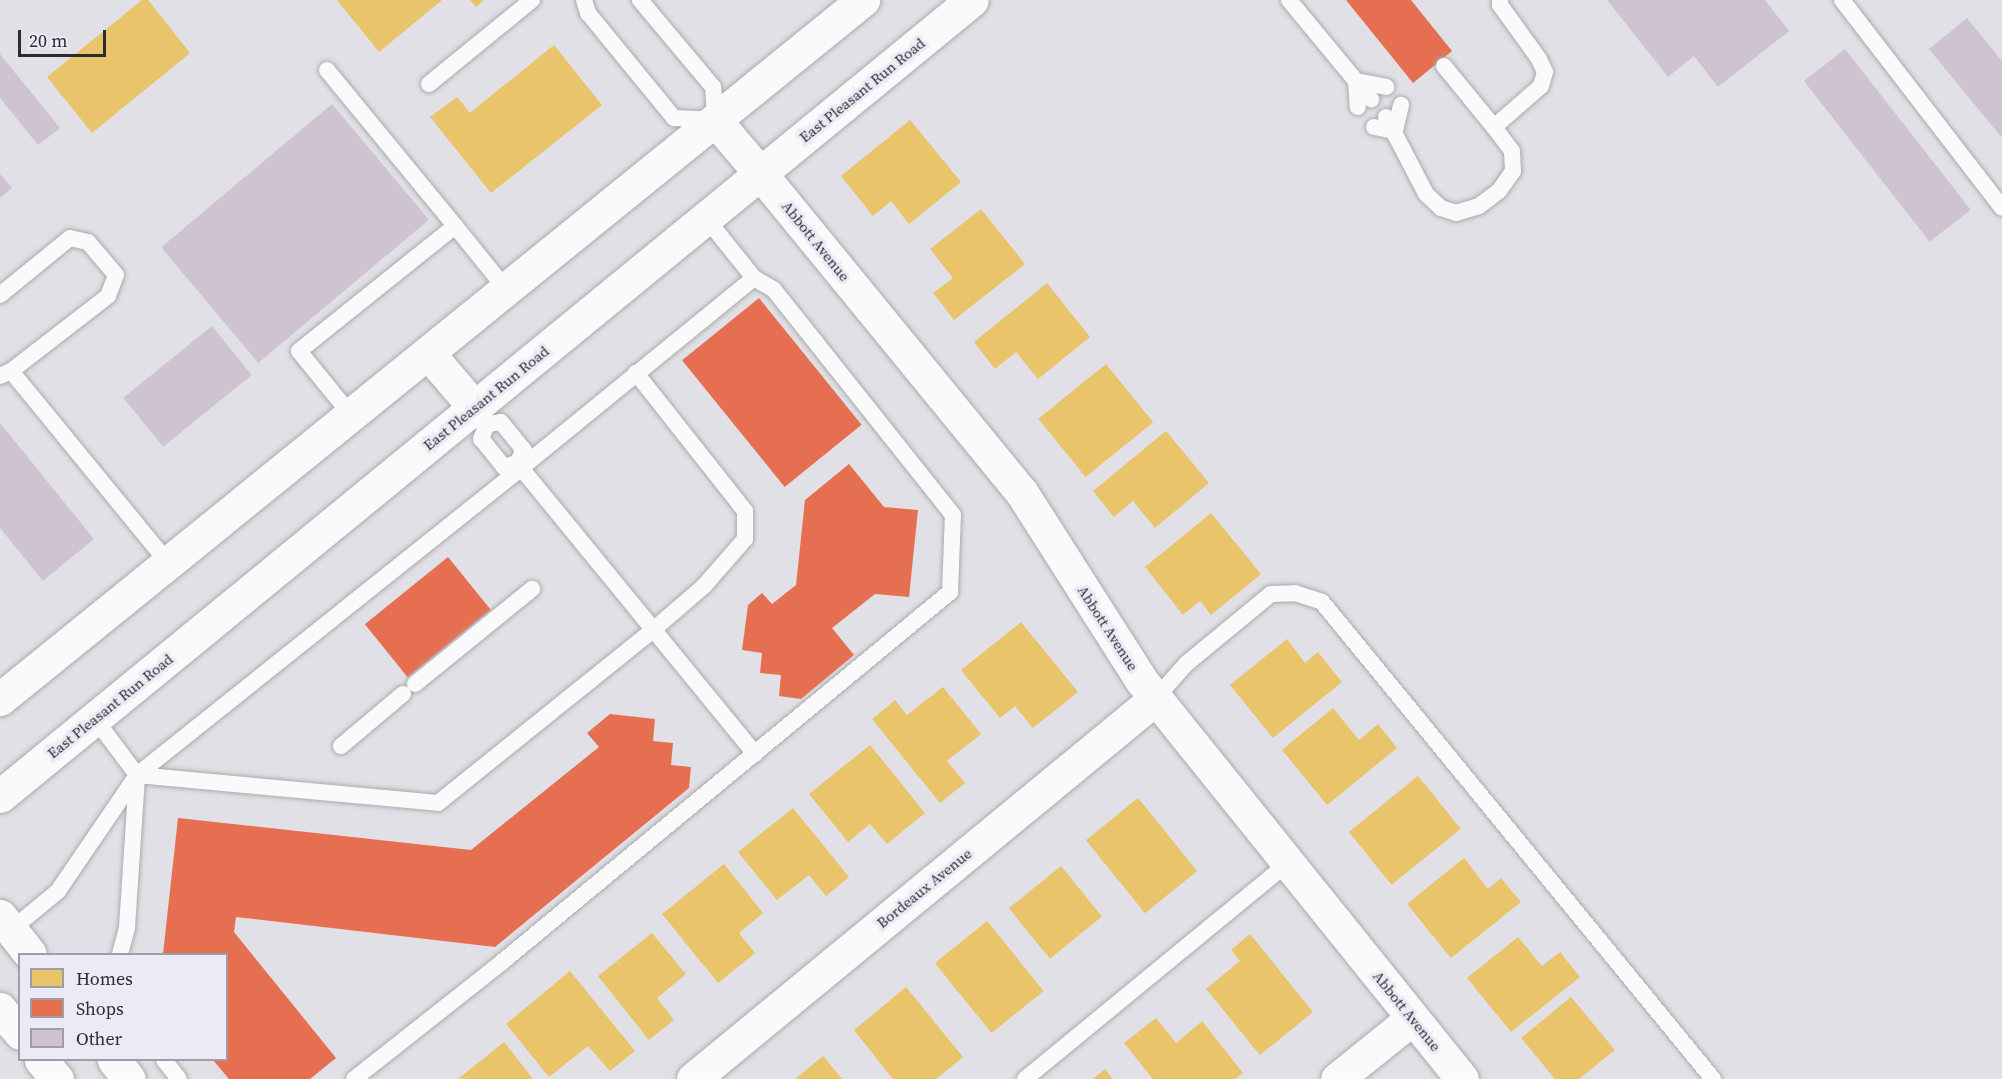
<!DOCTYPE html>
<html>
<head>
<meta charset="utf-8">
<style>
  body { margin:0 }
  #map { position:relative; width:2002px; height:1079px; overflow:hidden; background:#e0e0e6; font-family:"Source Serif 4",serif }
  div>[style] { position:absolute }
  .homes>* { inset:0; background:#e9c46a; transform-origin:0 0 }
  .shops>* { inset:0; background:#e76f51; transform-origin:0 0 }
  .building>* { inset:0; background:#cfc3d1; transform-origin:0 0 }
  .roads { filter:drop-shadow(0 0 2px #aaaaaf) drop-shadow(0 0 2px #aaaaaf) }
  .service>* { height:16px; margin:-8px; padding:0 8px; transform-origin:8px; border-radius:8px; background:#fafafb }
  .minor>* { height:33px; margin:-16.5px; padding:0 16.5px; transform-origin:16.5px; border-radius:16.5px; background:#fafafb }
  .tertiary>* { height:33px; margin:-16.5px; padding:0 16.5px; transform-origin:16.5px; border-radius:16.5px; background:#fafafb }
  .secondary>* { height:33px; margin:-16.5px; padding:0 16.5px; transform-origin:16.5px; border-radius:16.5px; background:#fafafb }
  span { translate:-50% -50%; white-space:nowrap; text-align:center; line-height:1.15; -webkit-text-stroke:6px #ebeaf6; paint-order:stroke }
  .street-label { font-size:15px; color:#2b2b30 }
  .legend { position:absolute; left:18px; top:953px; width:210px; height:108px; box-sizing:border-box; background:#ebeaf6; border:2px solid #9e9ea7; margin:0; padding:8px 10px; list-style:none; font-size:18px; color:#2b2b30 }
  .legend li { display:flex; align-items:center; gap:12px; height:30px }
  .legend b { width:30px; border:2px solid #9e9ea7 }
  .scale { position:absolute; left:18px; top:30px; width:88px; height:27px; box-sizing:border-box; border:3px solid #2b2b30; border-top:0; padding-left:8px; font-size:18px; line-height:21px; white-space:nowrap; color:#2b2b30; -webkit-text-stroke:4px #ebeaf6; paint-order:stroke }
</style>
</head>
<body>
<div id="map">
  <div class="homes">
    <i style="clip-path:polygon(142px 0,148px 0,190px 53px,92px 133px,47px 77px)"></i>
    <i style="clip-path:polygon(337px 0,442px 0,379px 52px)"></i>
    <i style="clip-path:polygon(470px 0,484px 0,476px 7px)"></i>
    <i style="clip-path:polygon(554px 45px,602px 105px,491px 193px,430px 117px,457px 97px,470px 113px)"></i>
    <i style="clip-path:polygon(910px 120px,961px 182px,909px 224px,891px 201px,873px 216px,841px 176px)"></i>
    <i style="clip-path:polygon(981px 209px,1025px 264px,954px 320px,933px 293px,953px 278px,930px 249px)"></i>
    <i style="clip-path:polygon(1047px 283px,1090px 337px,1038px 379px,1016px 352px,995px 369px,974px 342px)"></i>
    <i style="left:1106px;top:364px;width:75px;height:87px;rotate:51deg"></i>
    <i style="clip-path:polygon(1166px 431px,1209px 483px,1155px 528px,1133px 501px,1114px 517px,1093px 491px)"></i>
    <i style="clip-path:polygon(1211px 513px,1261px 574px,1211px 615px,1200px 601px,1183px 615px,1145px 567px)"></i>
    <i style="clip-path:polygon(1021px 622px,1078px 692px,1033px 728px,1015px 706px,1000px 718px,961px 670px)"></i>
    <i style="clip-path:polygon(1287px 639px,1305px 663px,1318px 652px,1342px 682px,1273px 738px,1230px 685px)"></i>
    <i style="clip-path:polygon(943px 687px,981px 734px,947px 761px,965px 783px,940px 803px,872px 719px,895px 700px,907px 715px)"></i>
    <i style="clip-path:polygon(1333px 708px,1359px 740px,1378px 724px,1397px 748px,1327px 805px,1282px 750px)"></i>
    <i style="clip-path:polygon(870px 745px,925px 813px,887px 844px,870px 824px,848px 842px,809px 794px)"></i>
    <i style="left:1418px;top:776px;width:68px;height:89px;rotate:51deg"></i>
    <i style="left:1138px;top:798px;width:94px;height:67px;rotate:51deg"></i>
    <i style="clip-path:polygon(793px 808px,849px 877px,826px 896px,809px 875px,777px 900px,738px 852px)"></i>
    <i style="clip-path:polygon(1464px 858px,1488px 889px,1501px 878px,1521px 902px,1451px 958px,1407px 904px)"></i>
    <i style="clip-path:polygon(724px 864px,763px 913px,739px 933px,755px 953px,718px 983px,662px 914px)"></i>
    <i style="left:1061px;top:866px;width:65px;height:67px;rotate:51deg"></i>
    <i style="left:987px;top:921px;width:90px;height:67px;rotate:51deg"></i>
    <i style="clip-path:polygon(652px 933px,686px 974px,657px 998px,674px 1020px,649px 1040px,598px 976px)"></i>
    <i style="clip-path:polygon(1250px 934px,1313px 1012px,1260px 1055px,1206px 989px,1240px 961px,1231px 950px)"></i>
    <i style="clip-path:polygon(1518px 937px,1542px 966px,1560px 952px,1580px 977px,1511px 1032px,1467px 978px)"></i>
    <i style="clip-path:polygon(570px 971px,635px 1051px,610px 1071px,588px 1046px,549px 1077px,506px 1024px)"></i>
    <i style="clip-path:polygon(906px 987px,963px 1057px,936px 1079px,893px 1079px,854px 1030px)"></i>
    <i style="clip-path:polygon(1571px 997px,1615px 1050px,1579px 1079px,1555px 1079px,1521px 1038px)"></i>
    <i style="clip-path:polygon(1156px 1018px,1176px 1043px,1202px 1021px,1243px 1073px,1235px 1079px,1153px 1079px,1124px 1043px)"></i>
    <i style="clip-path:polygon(504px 1042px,533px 1079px,458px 1079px)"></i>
    <i style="clip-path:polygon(823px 1056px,842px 1079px,795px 1079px)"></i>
    <i style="clip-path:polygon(1105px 1069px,1113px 1079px,1093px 1079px)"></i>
  </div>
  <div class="shops">
    <i style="clip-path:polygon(1346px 0,1411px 0,1452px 51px,1413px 83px)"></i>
    <i style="left:759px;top:298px;width:163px;height:99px;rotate:51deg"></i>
    <i style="clip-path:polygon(849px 464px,884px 507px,918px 510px,909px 597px,875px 594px,832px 628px,854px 655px,801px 699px,779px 696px,781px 675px,760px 673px,762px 653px,742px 650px,748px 605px,762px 593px,772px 604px,796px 585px,805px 500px)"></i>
    <i style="left:448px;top:557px;width:68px;height:107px;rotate:51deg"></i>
    <i style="clip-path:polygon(610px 714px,655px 719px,653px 741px,673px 743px,671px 765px,691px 767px,689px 788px,495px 947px,236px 917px,234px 932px,336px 1058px,310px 1079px,229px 1079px,213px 1060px,226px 1060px,226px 954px,163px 954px,178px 818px,471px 850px,599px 747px,587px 733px)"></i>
  </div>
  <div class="building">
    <i style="clip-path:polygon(1607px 0,1765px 0,1789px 31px,1718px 87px,1694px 56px,1668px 77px)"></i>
    <i style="clip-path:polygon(1967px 18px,2002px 61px,2002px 138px,1929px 49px)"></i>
    <i style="left:1845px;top:49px;width:204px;height:52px;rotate:52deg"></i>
    <i style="clip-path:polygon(0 54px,60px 128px,38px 145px,0 98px)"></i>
    <i style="left:332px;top:104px;width:151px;height:223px;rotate:50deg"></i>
    <i style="clip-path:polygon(0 174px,12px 188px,0 198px)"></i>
    <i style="left:212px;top:326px;width:63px;height:114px;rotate:51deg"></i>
    <i style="clip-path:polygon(0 423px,94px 539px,43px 581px,0 528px)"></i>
  </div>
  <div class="roads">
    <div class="service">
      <i style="left:584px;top:0;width:14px;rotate:73deg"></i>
      <i style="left:588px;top:13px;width:136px;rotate:50.7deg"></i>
      <i style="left:674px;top:118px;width:41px;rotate:2.8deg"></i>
      <i style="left:715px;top:120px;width:33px;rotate:-93deg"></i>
      <i style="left:713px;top:87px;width:114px;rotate:-130deg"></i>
      <i style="left:1289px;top:0;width:129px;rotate:50.4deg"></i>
      <i style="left:1842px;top:0;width:262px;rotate:52.4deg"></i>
      <i style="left:1444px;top:66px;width:79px;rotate:50.7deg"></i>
      <i style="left:327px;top:70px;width:202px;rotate:50.6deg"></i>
      <i style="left:1356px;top:81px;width:31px;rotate:11deg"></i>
      <i style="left:1356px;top:81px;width:26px;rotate:86deg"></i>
      <i style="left:429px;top:84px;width:133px;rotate:-39.2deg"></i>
      <i style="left:1386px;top:117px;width:87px;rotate:62.5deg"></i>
      <i style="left:1426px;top:194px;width:21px;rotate:43deg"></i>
      <i style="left:1441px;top:208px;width:16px;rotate:18deg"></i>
      <i style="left:1456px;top:213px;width:24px;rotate:-17deg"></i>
      <i style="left:1479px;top:206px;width:25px;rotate:-37deg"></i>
      <i style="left:1499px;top:191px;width:24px;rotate:-55deg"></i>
      <i style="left:1513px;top:171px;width:20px;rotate:-93deg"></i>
      <i style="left:1512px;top:151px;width:30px;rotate:-127deg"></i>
      <i style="left:1494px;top:127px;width:62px;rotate:-41.1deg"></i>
      <i style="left:1541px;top:86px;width:15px;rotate:-74deg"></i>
      <i style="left:1545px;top:72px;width:14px;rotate:-115deg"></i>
      <i style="left:1539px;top:59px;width:67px;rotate:-125.8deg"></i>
      <i style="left:1500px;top:5px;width:5px;rotate:-90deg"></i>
      <i style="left:1374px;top:127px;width:21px;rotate:11deg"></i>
      <i style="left:1395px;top:131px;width:27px;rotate:-77deg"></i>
      <i style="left:0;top:295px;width:90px;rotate:-39.2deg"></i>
      <i style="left:70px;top:238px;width:18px;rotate:13deg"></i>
      <i style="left:88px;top:242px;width:43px;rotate:49.7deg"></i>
      <i style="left:116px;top:275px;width:22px;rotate:111deg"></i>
      <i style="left:108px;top:296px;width:123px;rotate:142.3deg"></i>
      <i style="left:11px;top:371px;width:12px;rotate:156deg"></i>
      <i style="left:11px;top:371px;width:248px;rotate:50.7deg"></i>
      <i style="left:351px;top:415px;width:82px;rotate:-129.1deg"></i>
      <i style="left:299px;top:351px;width:200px;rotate:-38.7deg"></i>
      <i style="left:455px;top:226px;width:81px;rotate:51deg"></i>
      <i style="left:501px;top:422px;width:36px;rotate:51deg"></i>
      <i style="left:524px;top:450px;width:15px;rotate:118deg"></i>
      <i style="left:517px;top:463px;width:14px;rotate:163deg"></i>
      <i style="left:504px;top:467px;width:36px;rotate:-129deg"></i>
      <i style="left:481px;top:439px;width:16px;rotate:-68deg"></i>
      <i style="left:487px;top:424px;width:14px;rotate:-8deg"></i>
      <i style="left:517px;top:463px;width:376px;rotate:50.7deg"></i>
      <i style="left:415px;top:684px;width:151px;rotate:-39.1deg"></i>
      <i style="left:1156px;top:698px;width:45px;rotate:-48.6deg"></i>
      <i style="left:1186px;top:664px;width:110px;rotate:-39.5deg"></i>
      <i style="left:1271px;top:594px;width:24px;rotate:-2deg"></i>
      <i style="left:1295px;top:593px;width:28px;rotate:18deg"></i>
      <i style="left:1322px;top:602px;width:617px;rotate:50.66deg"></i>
      <i style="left:95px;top:719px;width:70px;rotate:53.1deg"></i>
      <i style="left:137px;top:775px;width:492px;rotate:-38.6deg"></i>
      <i style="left:521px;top:468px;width:301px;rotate:-39.2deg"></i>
      <i style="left:754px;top:278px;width:77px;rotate:-128.7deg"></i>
      <i style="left:341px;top:746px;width:81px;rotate:-40deg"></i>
      <i style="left:137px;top:775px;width:302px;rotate:5.3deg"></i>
      <i style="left:438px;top:803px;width:276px;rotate:-38.8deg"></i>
      <i style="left:653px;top:630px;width:67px;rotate:-40.8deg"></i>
      <i style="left:704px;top:586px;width:62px;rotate:-48.9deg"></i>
      <i style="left:745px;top:539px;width:28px;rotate:-90deg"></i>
      <i style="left:745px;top:511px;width:176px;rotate:-128.3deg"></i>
      <i style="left:11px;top:930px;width:61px;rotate:-39.7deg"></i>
      <i style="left:58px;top:891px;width:140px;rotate:-55.7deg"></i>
      <i style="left:120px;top:954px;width:28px;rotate:-75deg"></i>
      <i style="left:127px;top:927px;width:151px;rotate:-86.2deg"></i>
      <i style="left:164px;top:1060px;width:24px;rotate:52deg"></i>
      <i style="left:354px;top:1079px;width:189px;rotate:-38.3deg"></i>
      <i style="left:502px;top:962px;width:581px;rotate:-39.55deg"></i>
      <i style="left:950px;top:592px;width:77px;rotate:-87.8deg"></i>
      <i style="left:953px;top:515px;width:289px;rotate:-128.5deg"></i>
      <i style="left:773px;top:289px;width:22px;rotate:-150deg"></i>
      <i style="left:1025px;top:1079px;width:340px;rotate:-39.4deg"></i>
    </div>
    <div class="minor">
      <i style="left:760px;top:173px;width:414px;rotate:50.7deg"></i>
      <i style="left:1022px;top:493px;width:222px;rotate:57.5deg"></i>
      <i style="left:1141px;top:680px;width:512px;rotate:51.18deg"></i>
      <i style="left:693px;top:1079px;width:600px;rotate:-39.45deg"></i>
      <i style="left:1337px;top:1079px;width:97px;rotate:-38.8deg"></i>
    </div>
    <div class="tertiary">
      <i style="left:0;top:916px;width:48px;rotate:51.7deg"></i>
      <i style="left:0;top:1009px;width:31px;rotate:50deg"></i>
      <i style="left:41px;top:1060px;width:25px;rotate:50deg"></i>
      <i style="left:114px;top:1060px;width:24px;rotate:52deg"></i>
    </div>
    <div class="secondary">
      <i style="left:715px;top:120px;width:70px;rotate:49.7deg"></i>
      <i style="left:428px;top:353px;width:72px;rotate:49.5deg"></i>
      <i style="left:0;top:699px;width:1111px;rotate:-39.01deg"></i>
      <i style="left:0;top:796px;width:1256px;rotate:-39.32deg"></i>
    </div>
  </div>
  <div class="street-label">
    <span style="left:862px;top:90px;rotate:-39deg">East Pleasant Run Road</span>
    <span style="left:816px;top:241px;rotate:51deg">Abbott Avenue</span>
    <span style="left:486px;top:398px;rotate:-39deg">East Pleasant Run Road</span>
    <span style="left:1108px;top:628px;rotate:57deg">Abbott Avenue</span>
    <span style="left:110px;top:706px;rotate:-39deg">East Pleasant Run Road</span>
    <span style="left:924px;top:888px;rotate:-39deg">Bordeaux Avenue</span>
    <span style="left:1407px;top:1011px;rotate:51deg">Abbott Avenue</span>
  </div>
  <ul class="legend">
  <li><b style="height:16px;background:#e9c46a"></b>Homes</li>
  <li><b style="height:16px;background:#e76f51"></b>Shops</li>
  <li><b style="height:16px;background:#cfc3d1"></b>Other</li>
  </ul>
  <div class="scale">20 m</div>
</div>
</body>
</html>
